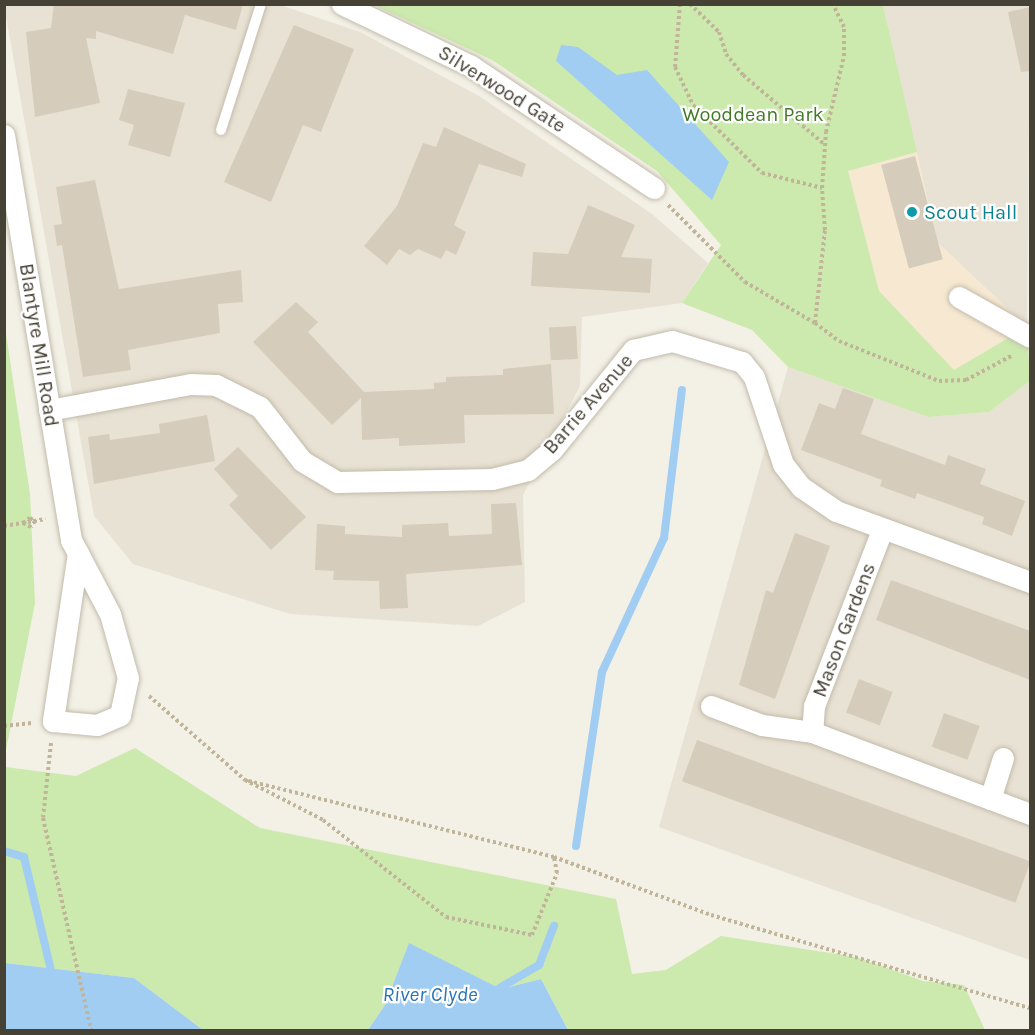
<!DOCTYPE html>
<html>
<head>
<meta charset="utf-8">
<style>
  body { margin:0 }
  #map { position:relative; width:1035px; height:1035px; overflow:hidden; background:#f3f0e6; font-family:Karla,sans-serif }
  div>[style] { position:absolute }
  .residential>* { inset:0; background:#e8e2d4 }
  .commercial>* { inset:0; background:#f6e8d1 }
  .green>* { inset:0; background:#cce9ae }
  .water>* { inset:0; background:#a1cdf2 }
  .stream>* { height:8px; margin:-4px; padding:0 4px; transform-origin:4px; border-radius:4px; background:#a1cdf2 }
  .building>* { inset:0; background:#d5ccbb; transform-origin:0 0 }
  .path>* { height:4px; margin-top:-2px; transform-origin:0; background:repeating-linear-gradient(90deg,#c1b599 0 3px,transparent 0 6px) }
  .roads { filter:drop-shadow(0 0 2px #c2bbab) drop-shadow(0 0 2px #c2bbab) }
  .service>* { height:10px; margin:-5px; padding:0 5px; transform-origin:5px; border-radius:5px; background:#fff }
  .minor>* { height:21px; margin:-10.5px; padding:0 10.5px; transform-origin:10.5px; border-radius:10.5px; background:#fff }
  .dots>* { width:16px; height:16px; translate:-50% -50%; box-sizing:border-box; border:3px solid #fff; border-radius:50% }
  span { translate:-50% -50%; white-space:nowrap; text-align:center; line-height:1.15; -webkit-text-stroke:4.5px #fff; paint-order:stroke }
  .street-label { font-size:20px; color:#464135 }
  .park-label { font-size:20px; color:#427a27 }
  .culture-label { font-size:20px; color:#0d838f }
  .left { translate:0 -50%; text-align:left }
  .water-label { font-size:21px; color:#2c75b5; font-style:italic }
  .frame { position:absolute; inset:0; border:6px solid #464135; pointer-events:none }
</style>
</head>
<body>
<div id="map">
  <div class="residential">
    <i style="clip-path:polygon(4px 5px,280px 5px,360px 32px,479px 96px,652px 214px,708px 263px,682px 303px,582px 317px,580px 386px,523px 495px,525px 602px,478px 626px,290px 614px,133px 564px,94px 516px)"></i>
    <i style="clip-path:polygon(883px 5px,1030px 5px,1027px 327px,937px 242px)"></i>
    <i style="clip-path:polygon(788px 367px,928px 417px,989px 412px,1030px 381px,1030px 960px,659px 827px)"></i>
  </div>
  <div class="commercial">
    <i style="clip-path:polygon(917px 152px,937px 242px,1027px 327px,954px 370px,879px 292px,848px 171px)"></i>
  </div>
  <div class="green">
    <i style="clip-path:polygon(374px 5px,883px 5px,917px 152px,848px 171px,879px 291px,954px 370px,1027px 327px,1030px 381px,989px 412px,928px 417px,788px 367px,752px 330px,682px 303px,721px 245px,657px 171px,492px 60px)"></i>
    <i style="clip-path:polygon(4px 320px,30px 494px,35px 603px,5px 755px)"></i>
    <i style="clip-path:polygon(135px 748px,260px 828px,616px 899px,632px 974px,666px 970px,721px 936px,856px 957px,923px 981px,964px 985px,985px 1030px,568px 1030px,541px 979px,501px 989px,409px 944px,385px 1005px,368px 1030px,203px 1030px,134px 978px,5px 963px,5px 767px,76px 776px)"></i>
  </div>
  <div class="water">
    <i style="clip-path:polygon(561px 45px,578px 47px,617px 75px,647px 70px,729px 162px,712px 200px,556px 61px)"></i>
    <i style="clip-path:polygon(409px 943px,501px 989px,541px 979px,568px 1030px,368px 1030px,385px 1005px)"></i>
    <i style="clip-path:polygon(5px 963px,134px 978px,203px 1030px,5px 1030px)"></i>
  </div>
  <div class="stream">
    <i style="left:576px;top:846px;width:176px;rotate:-81.5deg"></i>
    <i style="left:602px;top:672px;width:148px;rotate:-65.2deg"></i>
    <i style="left:664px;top:538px;width:149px;rotate:-83.1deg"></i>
    <i style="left:4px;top:851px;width:21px;rotate:17deg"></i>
    <i style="left:24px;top:857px;width:125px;rotate:76.6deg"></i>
    <i style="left:491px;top:993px;width:56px;rotate:-30.3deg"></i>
    <i style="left:539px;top:965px;width:42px;rotate:-69deg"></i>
  </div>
  <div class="building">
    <i style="clip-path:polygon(54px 4px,243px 4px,236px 30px,185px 15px,173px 54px,96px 31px,96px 39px,86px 38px,100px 103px,35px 117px,26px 32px,51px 28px)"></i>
    <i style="clip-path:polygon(1030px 7px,1030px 71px,1021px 72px,1008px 12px)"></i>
    <i style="clip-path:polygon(294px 25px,354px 49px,321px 132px,303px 125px,271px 202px,224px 182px)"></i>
    <i style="clip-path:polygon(128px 89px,185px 103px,170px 157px,128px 145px,134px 125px,119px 120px)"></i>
    <i style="clip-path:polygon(444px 127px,526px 164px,522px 177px,479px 164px,454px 225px,466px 232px,456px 255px,446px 250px,441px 259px,418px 249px,410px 255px,399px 249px,387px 265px,364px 246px,397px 206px,423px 143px,436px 147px)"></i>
    <i style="left:915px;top:156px;width:107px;height:35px;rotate:75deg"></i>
    <i style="clip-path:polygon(95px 180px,119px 289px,241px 270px,243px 302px,218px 304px,220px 333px,128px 350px,131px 370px,83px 377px,62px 245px,57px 246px,54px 225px,62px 224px,56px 187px)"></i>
    <i style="clip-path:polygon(588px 205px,635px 225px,621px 257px,652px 259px,650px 293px,531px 286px,533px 252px,568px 254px)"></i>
    <i style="clip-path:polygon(296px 302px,318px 322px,308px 332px,364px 392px,434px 389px,434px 383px,446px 382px,446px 377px,503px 375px,503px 369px,551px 364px,554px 414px,464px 415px,465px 443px,399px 446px,399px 438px,362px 440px,361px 398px,332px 425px,253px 342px)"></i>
    <i style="left:576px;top:326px;width:33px;height:27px;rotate:87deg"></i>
    <i style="clip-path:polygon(843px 388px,874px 399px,861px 434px,945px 465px,948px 455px,986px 469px,980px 484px,1025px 501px,1012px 536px,982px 524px,984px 517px,917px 493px,915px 499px,880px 486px,882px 480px,801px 450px,819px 403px,835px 409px)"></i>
    <i style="clip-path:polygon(207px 415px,215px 461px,94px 484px,88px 437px,109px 434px,110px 440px,160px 433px,159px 424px)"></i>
    <i style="clip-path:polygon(238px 447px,306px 517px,271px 550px,229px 505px,238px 496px,214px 469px)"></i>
    <i style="clip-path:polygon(516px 503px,522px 565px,406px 574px,408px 608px,380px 609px,379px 581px,333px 580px,334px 571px,315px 570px,317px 524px,345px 526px,345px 534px,402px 537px,402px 525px,448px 523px,449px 536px,492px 534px,491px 504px)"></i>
    <i style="clip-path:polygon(795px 533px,830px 546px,775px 699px,739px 685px,766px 590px,773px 593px)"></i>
    <i style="clip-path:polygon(891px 580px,1030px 631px,1030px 680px,876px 620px)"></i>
    <i style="left:859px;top:679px;width:36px;height:36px;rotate:21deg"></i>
    <i style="left:944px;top:713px;width:38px;height:36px;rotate:20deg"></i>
    <i style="left:697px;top:740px;width:355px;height:44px;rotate:20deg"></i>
  </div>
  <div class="path">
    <i style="left:680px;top:4px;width:63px;rotate:94.5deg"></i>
    <i style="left:675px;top:67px;width:42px;rotate:64.7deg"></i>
    <i style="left:693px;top:105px;width:97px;rotate:44.6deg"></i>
    <i style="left:762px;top:173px;width:62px;rotate:14deg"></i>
    <i style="left:822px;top:188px;width:56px;rotate:-85.9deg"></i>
    <i style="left:826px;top:132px;width:78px;rotate:-76.7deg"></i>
    <i style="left:844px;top:56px;width:29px;rotate:-90deg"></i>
    <i style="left:844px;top:27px;width:25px;rotate:-116deg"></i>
    <i style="left:690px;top:4px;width:40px;rotate:44deg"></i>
    <i style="left:719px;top:32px;width:23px;rotate:72deg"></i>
    <i style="left:726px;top:54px;width:27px;rotate:51deg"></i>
    <i style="left:743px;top:75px;width:106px;rotate:40.4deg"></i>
    <i style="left:668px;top:205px;width:109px;rotate:45deg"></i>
    <i style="left:745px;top:282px;width:81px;rotate:30.4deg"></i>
    <i style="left:815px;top:323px;width:94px;rotate:-83.9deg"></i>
    <i style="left:825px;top:230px;width:42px;rotate:-94.1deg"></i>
    <i style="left:815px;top:323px;width:30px;rotate:37deg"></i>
    <i style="left:839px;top:341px;width:108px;rotate:21.8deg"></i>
    <i style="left:939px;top:381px;width:27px;rotate:-2deg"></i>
    <i style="left:966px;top:380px;width:53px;rotate:-28deg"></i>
    <i style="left:30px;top:518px;width:6px;rotate:31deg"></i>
    <i style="left:35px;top:521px;width:7px;rotate:124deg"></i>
    <i style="left:31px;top:527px;width:9px;rotate:-153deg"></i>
    <i style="left:23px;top:523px;width:9px;rotate:-36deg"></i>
    <i style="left:4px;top:526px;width:42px;rotate:-9.7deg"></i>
    <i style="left:149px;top:696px;width:128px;rotate:41.2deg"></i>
    <i style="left:245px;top:780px;width:88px;rotate:27.1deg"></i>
    <i style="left:323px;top:820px;width:157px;rotate:38.3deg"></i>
    <i style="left:446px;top:917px;width:88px;rotate:11.8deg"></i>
    <i style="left:532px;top:935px;width:67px;rotate:-68deg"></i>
    <i style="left:557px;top:873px;width:16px;rotate:-101deg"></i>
    <i style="left:554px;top:857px;width:318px;rotate:-166deg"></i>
    <i style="left:4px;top:726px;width:28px;rotate:-6deg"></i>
    <i style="left:51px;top:743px;width:75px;rotate:96.1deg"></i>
    <i style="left:43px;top:818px;width:217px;rotate:77.2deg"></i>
    <i style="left:554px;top:857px;width:167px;rotate:20.3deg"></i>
    <i style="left:711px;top:915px;width:332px;rotate:16.3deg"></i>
  </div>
  <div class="roads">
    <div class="service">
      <i style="left:221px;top:130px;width:132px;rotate:-72.4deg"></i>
    </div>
    <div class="minor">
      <i style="left:342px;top:4px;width:143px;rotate:25.7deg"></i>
      <i style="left:471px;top:66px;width:220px;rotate:33.7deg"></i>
      <i style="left:4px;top:135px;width:411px;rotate:80.6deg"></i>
      <i style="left:71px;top:540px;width:15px;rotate:62deg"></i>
      <i style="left:78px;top:553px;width:170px;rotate:98.5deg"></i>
      <i style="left:53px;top:721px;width:44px;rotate:5.2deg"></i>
      <i style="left:97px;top:725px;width:25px;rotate:-23deg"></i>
      <i style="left:120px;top:715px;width:38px;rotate:-78deg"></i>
      <i style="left:128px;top:678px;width:66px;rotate:-105.7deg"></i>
      <i style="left:110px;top:614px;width:69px;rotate:-117.7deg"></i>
      <i style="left:959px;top:297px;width:81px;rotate:29.4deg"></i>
      <i style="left:49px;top:410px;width:144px;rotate:-10.4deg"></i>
      <i style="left:191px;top:384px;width:25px;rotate:2deg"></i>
      <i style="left:216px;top:385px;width:49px;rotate:26.6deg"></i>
      <i style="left:260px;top:407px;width:68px;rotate:52.1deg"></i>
      <i style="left:302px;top:461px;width:41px;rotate:31deg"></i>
      <i style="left:337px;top:482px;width:155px;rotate:-1.1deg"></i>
      <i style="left:492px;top:479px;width:37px;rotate:-14deg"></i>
      <i style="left:528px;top:470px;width:31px;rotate:-40deg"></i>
      <i style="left:552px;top:450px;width:129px;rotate:-51deg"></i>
      <i style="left:633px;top:350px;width:40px;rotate:-13deg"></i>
      <i style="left:672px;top:341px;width:73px;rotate:16.7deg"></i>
      <i style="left:742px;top:362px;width:19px;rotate:51deg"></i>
      <i style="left:754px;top:377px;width:92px;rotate:71.6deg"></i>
      <i style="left:783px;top:464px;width:29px;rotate:52deg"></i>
      <i style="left:801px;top:487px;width:42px;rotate:34.4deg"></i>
      <i style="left:836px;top:511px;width:207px;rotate:20.1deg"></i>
      <i style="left:882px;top:530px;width:189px;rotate:111.1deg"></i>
      <i style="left:814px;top:706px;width:26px;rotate:94deg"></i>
      <i style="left:812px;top:732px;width:233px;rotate:20.6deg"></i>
      <i style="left:711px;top:706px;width:54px;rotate:20.4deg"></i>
      <i style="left:762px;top:725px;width:50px;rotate:8deg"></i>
      <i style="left:990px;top:799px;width:43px;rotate:-72.4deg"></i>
    </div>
  </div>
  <div class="dots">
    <i style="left:912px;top:212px;background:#0f9aa8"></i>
  </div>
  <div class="street-label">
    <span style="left:502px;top:89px;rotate:32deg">Silverwood Gate</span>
    <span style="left:39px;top:345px;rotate:81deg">Blantyre Mill Road</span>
    <span style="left:588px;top:404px;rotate:-49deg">Barrie Avenue</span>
    <span style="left:844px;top:630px;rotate:-69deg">Mason Gardens</span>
  </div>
  <div class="park-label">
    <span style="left:753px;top:114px">Wooddean Park</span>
  </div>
  <div class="culture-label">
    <span class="left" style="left:924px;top:212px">Scout Hall</span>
  </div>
  <div class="water-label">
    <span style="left:430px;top:994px">River Clyde</span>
  </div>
  <div class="frame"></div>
</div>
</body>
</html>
